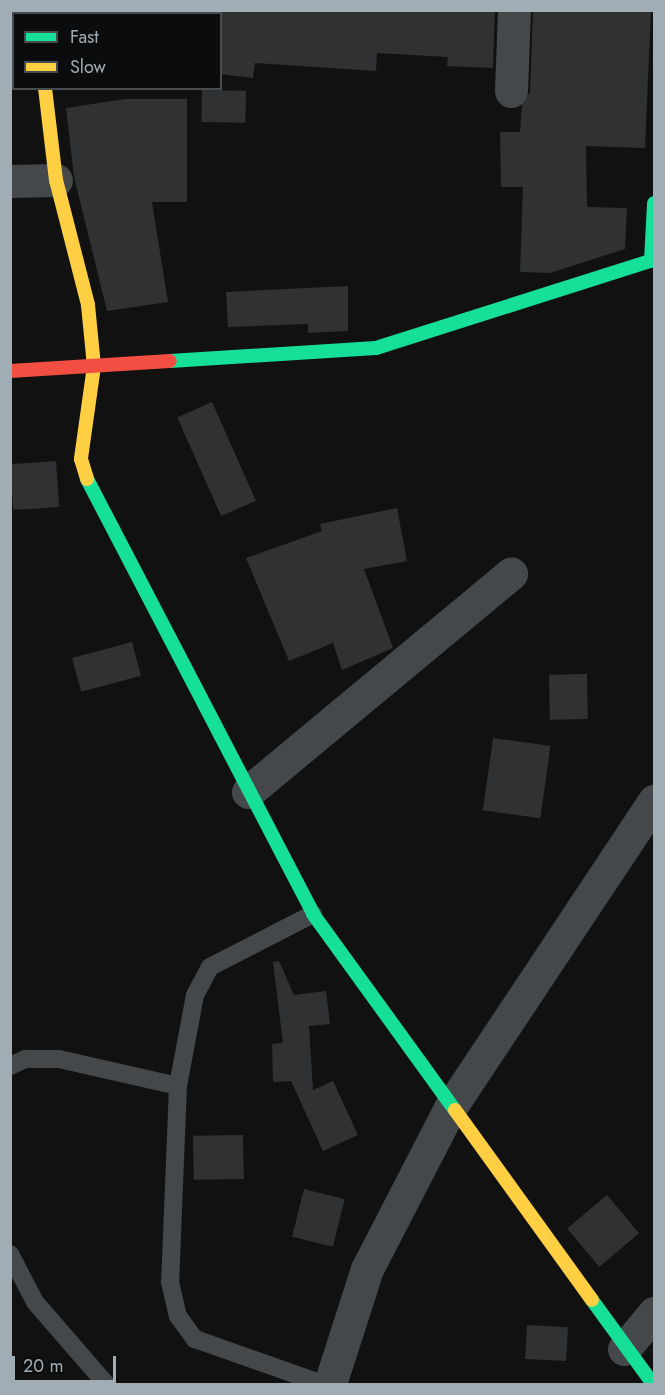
<!DOCTYPE html>
<html>
<head>
<meta charset="utf-8">
<style>
  body { margin:0 }
  #map { position:relative; width:665px; height:1395px; overflow:hidden; background:#111; font-family:Jost,sans-serif }
  div>[style] { position:absolute }
  .building>* { inset:0; background:#303132; transform-origin:0 0 }
  .lane>* { height:18px; margin:-9px; padding:0 9px; transform-origin:9px; border-radius:9px; background:#45484a }
  .street>* { height:33px; margin:-16.5px; padding:0 16.5px; transform-origin:16.5px; border-radius:16.5px; background:#45484a }
  .fast>* { height:14px; margin:-7px; padding:0 7px; transform-origin:7px; border-radius:7px; background:#16e098 }
  .slow>* { height:14px; margin:-7px; padding:0 7px; transform-origin:7px; border-radius:7px; background:#ffcf43 }
  .jam>* { height:14px; margin:-7px; padding:0 7px; transform-origin:7px; border-radius:7px; background:#f24e42 }
  span { translate:-50% -50%; white-space:nowrap; text-align:center; line-height:1.15; -webkit-text-stroke:4.5px #0b0c0d; paint-order:stroke }
  .frame { position:absolute; inset:0; border:12px solid #a0adb4; pointer-events:none }
  .legend { position:absolute; left:12px; top:12px; width:210px; height:78px; box-sizing:border-box; background:#0b0c0d; border:2px solid #474c50; margin:0; padding:8px 10px; list-style:none; font-size:18px; color:#a0adb4 }
  .legend li { display:flex; align-items:center; gap:12px; height:30px }
  .legend b { width:30px; border:2px solid #474c50 }
  .scale { position:absolute; left:12px; top:1356px; width:104px; height:27px; box-sizing:border-box; border:3px solid #a0adb4; border-top:0; padding-left:8px; font-size:18px; line-height:21px; white-space:nowrap; color:#a0adb4; -webkit-text-stroke:4px #0b0c0d; paint-order:stroke }
</style>
</head>
<body>
<div id="map">
  <div class="building">
    <i style="clip-path:polygon(220px 10px,495px 10px,493px 68px,447px 66px,448px 57px,377px 53px,376px 71px,255px 63px,253px 78px,220px 74px)"></i>
    <i style="clip-path:polygon(533px 10px,651px 10px,645px 148px,586px 146px,587px 207px,627px 208px,625px 249px,550px 273px,520px 272px,523px 187px,501px 187px,500px 132px,520px 132px,522px 105px,530px 92px)"></i>
    <i style="left:202px;top:90px;width:44px;height:32px;rotate:1deg"></i>
    <i style="clip-path:polygon(125px 99px,187px 99px,187px 202px,152px 202px,168px 302px,107px 311px,74px 177px,66px 108px)"></i>
    <i style="clip-path:polygon(348px 286px,348px 331px,308px 333px,308px 324px,228px 327px,226px 292px)"></i>
    <i style="left:212px;top:402px;width:108px;height:38px;rotate:66deg"></i>
    <i style="left:56px;top:461px;width:46px;height:46px;rotate:86deg"></i>
    <i style="clip-path:polygon(397px 508px,407px 561px,364px 569px,393px 648px,342px 670px,333px 643px,289px 661px,246px 558px,322px 531px,320px 524px)"></i>
    <i style="left:132px;top:642px;width:35px;height:62px;rotate:75deg"></i>
    <i style="left:587px;top:674px;width:45px;height:38px;rotate:89deg"></i>
    <i style="left:493px;top:738px;width:58px;height:73px;rotate:8deg"></i>
    <i style="clip-path:polygon(279px 961px,294px 995px,326px 991px,330px 1024px,309px 1026px,313px 1090px,333px 1081px,358px 1135px,323px 1151px,291px 1081px,273px 1082px,272px 1044px,283px 1043px,273px 962px)"></i>
    <i style="left:243px;top:1135px;width:44px;height:50px;rotate:89deg"></i>
    <i style="left:304px;top:1189px;width:42px;height:49px;rotate:14deg"></i>
    <i style="left:607px;top:1195px;width:50px;height:52px;rotate:50deg"></i>
    <i style="left:527px;top:1325px;width:41px;height:34px;rotate:3deg"></i>
  </div>
  <div class="lane">
    <i style="left:313px;top:914px;width:116px;rotate:152.8deg"></i>
    <i style="left:210px;top:967px;width:32px;rotate:118deg"></i>
    <i style="left:195px;top:995px;width:93px;rotate:100.6deg"></i>
    <i style="left:178px;top:1086px;width:196px;rotate:92.3deg"></i>
    <i style="left:170px;top:1282px;width:35px;rotate:77deg"></i>
    <i style="left:178px;top:1316px;width:29px;rotate:54deg"></i>
    <i style="left:195px;top:1339px;width:136px;rotate:19.4deg"></i>
    <i style="left:10px;top:1066px;width:17px;rotate:-25deg"></i>
    <i style="left:25px;top:1059px;width:34px"></i>
    <i style="left:59px;top:1059px;width:122px;rotate:12.8deg"></i>
    <i style="left:10px;top:1254px;width:54px;rotate:62.5deg"></i>
    <i style="left:35px;top:1302px;width:108px;rotate:49.1deg"></i>
  </div>
  <div class="street">
    <i style="left:40px;top:10px;width:4px;rotate:90deg"></i>
    <i style="left:10px;top:60px;width:4px"></i>
    <i style="left:511px;top:91px;width:81px;rotate:-87.9deg"></i>
    <i style="left:10px;top:181px;width:46px;rotate:-1.2deg"></i>
    <i style="left:248px;top:792px;width:342px;rotate:-39.7deg"></i>
    <i style="left:624px;top:1349px;width:47px;rotate:-50.2deg"></i>
    <i style="left:330px;top:1384px;width:121px;rotate:-72.2deg"></i>
    <i style="left:367px;top:1269px;width:181px;rotate:-62.7deg"></i>
    <i style="left:450px;top:1108px;width:369px;rotate:-56.4deg"></i>
  </div>
  <div class="fast">
    <i style="left:170px;top:361px;width:206px;rotate:-3.6deg"></i>
    <i style="left:376px;top:348px;width:288px;rotate:-17.6deg"></i>
    <i style="left:651px;top:261px;width:58px;rotate:-87deg"></i>
    <i style="left:87px;top:479px;width:490px;rotate:62.5deg"></i>
    <i style="left:313px;top:914px;width:242px;rotate:54.1deg"></i>
    <i style="left:592px;top:1300px;width:104px;rotate:54deg"></i>
  </div>
  <div class="slow">
    <i style="left:45px;top:88px;width:93px;rotate:83.2deg"></i>
    <i style="left:56px;top:180px;width:129px;rotate:75.6deg"></i>
    <i style="left:88px;top:305px;width:61px;rotate:84.4deg"></i>
    <i style="left:94px;top:366px;width:94px;rotate:98deg"></i>
    <i style="left:81px;top:459px;width:21px;rotate:73deg"></i>
    <i style="left:455px;top:1110px;width:234px;rotate:54.2deg"></i>
  </div>
  <div class="jam">
    <i style="left:10px;top:371px;width:160px;rotate:-3.6deg"></i>
  </div>
  <div class="frame"></div>
  <ul class="legend">
  <li><b style="height:8px;background:#16e098"></b>Fast</li>
  <li><b style="height:8px;background:#ffcf43"></b>Slow</li>
  </ul>
  <div class="scale">20 m</div>
</div>
</body>
</html>
